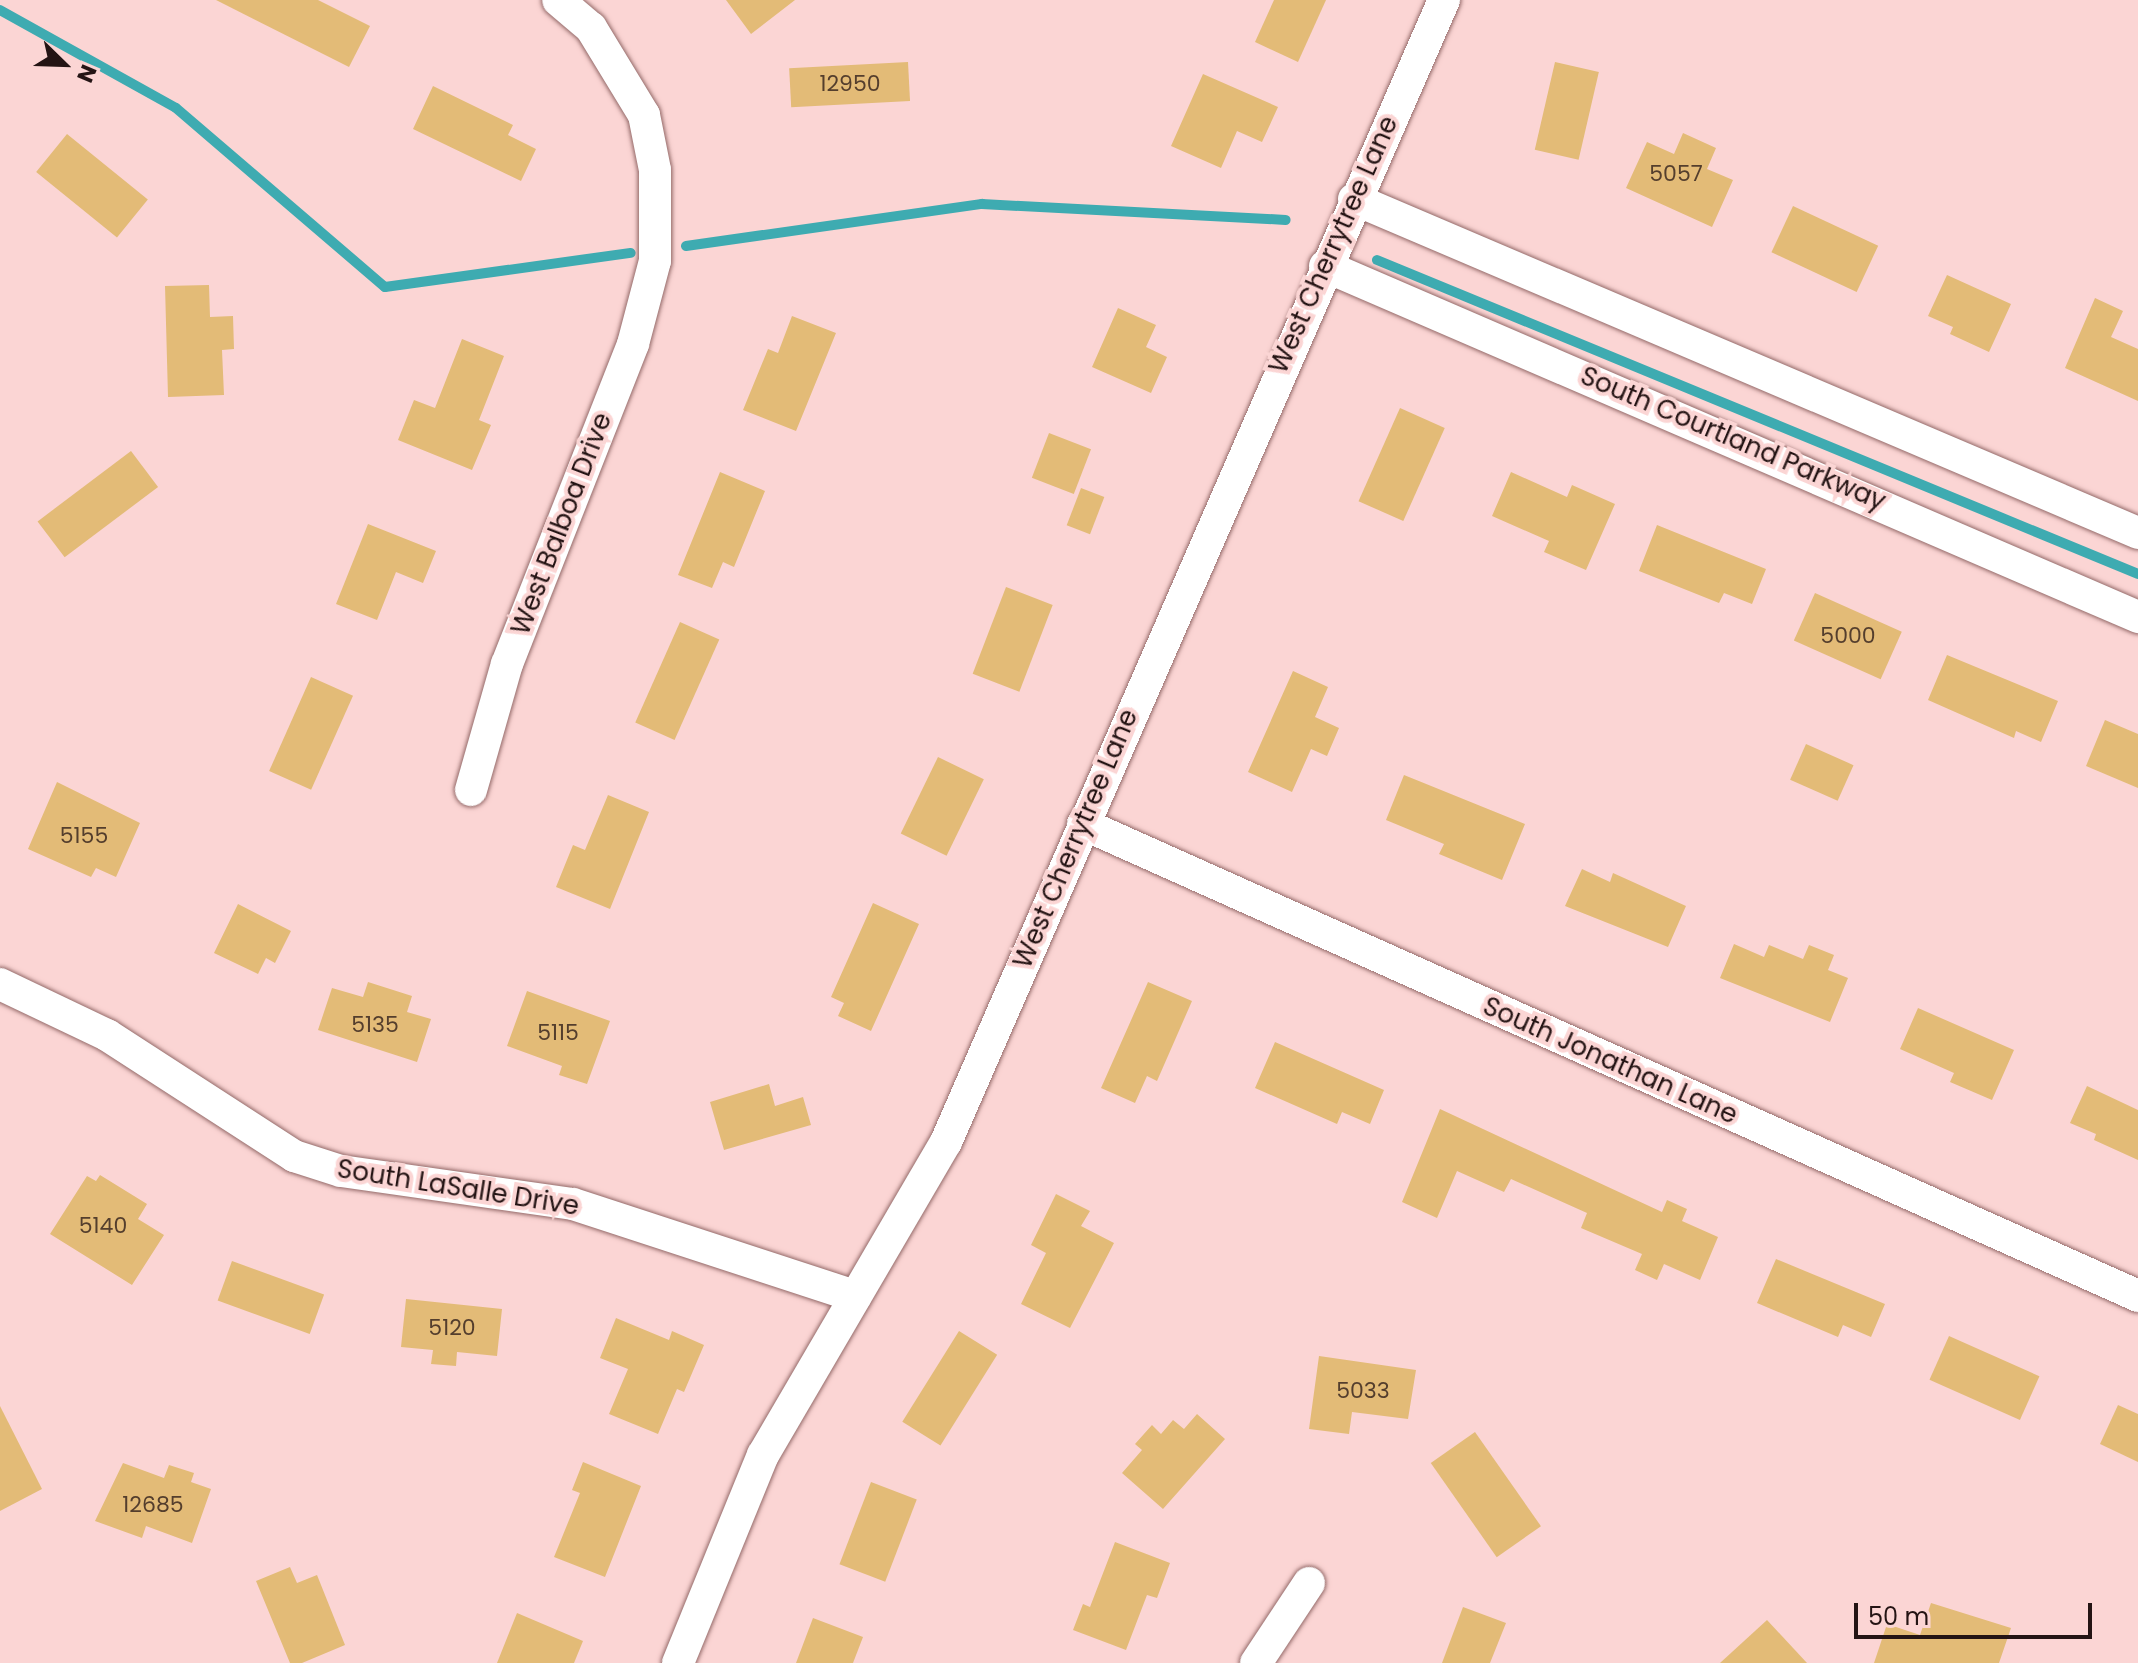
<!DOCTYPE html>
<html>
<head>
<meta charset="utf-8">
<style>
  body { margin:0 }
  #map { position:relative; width:2138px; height:1663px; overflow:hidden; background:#fbd5d4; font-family:Poppins,sans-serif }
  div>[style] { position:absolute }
  .stream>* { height:10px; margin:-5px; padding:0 5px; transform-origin:5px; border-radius:5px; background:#3eabb1 }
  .building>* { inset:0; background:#e3bb77; transform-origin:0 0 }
  .roads { filter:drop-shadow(0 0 2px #946a69) drop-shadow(0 0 2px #946a69) }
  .minor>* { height:32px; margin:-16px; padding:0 16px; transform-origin:16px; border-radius:16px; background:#fff }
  span { translate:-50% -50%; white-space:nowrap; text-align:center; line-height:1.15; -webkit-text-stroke:8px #fbd5d4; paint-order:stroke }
  .number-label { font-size:22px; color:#543e2d }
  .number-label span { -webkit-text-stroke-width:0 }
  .street-label { font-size:26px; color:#241414 }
  .north { position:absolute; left:24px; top:24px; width:80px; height:80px; -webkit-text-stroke:6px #fbd5d4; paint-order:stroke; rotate:113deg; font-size:22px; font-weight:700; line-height:32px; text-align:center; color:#241414 }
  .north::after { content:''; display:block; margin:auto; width:28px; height:36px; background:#241414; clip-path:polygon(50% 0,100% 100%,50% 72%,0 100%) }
  .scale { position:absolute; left:1854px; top:1603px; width:238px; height:36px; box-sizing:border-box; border:4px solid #241414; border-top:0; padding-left:10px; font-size:24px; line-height:28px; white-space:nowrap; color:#241414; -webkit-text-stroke:6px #fbd5d4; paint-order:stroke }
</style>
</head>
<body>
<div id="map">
  <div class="stream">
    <i style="left:0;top:10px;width:201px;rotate:29.1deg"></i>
    <i style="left:176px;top:108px;width:275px;rotate:40.6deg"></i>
    <i style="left:385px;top:287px;width:248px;rotate:-7.9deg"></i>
    <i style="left:686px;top:246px;width:299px;rotate:-8.1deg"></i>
    <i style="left:982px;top:204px;width:304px;rotate:3deg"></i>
    <i style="left:1377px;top:260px;width:823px;rotate:22.42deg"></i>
  </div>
  <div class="building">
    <i style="clip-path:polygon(216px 0,318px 0,370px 26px,349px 67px)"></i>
    <i style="clip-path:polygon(726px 0,795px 0,751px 34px)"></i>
    <i style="clip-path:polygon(1274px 0,1326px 0,1298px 62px,1255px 42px)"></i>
    <i style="left:908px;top:62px;width:39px;height:119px;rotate:87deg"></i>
    <i style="left:1555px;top:62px;width:45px;height:90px;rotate:13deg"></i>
    <i style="clip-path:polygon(1203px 74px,1278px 107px,1262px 142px,1237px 131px,1221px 168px,1171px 146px)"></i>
    <i style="clip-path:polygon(433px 86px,513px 125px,508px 135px,536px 149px,521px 181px,413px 129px)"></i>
    <i style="clip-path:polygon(1683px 133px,1716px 148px,1707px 169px,1733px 180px,1712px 227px,1626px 188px,1647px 142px,1674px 154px)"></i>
    <i style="left:67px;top:134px;width:104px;height:49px;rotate:39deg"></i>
    <i style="left:1793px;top:206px;width:94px;height:51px;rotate:25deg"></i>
    <i style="clip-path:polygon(1947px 275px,2011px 304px,1989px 352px,1950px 334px,1953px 327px,1928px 316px)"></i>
    <i style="clip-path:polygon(209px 285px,210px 317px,233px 316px,234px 349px,222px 350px,224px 395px,168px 397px,165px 286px)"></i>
    <i style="clip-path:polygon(2095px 298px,2123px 311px,2111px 337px,2138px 349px,2138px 401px,2065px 368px)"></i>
    <i style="clip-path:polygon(1118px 308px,1156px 325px,1146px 347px,1167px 357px,1151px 393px,1092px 367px)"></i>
    <i style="clip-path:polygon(792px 316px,836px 333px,796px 431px,743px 410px,768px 349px,778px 353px)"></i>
    <i style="clip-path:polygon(462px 339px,504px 356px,479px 420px,491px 425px,472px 470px,398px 440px,414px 400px,435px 408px)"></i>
    <i style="left:1400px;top:408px;width:49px;height:102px;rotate:24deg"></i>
    <i style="left:1049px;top:433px;width:45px;height:48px;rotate:21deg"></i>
    <i style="left:131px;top:451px;width:45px;height:117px;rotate:53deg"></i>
    <i style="clip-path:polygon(720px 472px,765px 491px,734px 567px,723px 562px,712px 588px,678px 575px)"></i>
    <i style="clip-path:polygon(1511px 472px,1567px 497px,1572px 485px,1615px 504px,1586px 570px,1544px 552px,1549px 541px,1492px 516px)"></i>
    <i style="left:1081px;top:488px;width:25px;height:40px;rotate:21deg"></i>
    <i style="clip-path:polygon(368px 524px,436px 551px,423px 583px,396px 572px,377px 620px,336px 604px)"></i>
    <i style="clip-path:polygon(1657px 525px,1766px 569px,1752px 604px,1724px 593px,1719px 603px,1639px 571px)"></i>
    <i style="left:1006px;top:587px;width:50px;height:93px;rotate:21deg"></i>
    <i style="left:1815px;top:593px;width:95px;height:52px;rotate:24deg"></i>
    <i style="left:680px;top:622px;width:43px;height:110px;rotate:24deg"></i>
    <i style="clip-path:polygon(1947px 655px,2058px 701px,2041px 742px,2016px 731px,2014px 738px,1928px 700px)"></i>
    <i style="clip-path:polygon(1293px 671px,1328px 687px,1315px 717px,1339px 728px,1327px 756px,1311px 749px,1292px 792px,1248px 772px)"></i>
    <i style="left:311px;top:677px;width:46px;height:103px;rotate:24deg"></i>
    <i style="clip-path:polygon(2105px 720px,2138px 734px,2138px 788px,2086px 766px)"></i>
    <i style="left:1806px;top:744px;width:52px;height:39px;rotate:24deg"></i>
    <i style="left:938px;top:757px;width:51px;height:85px;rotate:26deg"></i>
    <i style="clip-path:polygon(1404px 775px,1525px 824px,1502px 880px,1439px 854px,1444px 844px,1386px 820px)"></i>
    <i style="clip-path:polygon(57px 782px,140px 823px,116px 877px,96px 868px,91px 877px,28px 849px)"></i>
    <i style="clip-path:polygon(608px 795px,649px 812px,610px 909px,556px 887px,573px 845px,585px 850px)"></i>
    <i style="clip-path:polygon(1582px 869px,1610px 882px,1613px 873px,1686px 906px,1668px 947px,1565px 906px)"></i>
    <i style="clip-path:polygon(873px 903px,919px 924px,871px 1031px,838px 1016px,844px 1003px,831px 997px)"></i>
    <i style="clip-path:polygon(238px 904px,291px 931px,275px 963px,266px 958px,258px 974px,214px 953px)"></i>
    <i style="clip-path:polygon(1734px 944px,1764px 957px,1769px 945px,1803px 959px,1809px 945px,1834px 955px,1828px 970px,1848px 978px,1830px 1022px,1720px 978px)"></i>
    <i style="clip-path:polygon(368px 982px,412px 996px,407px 1012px,431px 1019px,417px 1062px,318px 1030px,332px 988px,363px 997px)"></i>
    <i style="clip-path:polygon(1148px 982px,1192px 1001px,1157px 1081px,1147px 1076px,1135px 1103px,1101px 1088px)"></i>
    <i style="clip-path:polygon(527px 991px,610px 1021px,587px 1084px,559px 1075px,562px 1066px,507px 1046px)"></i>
    <i style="clip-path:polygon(1918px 1008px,2014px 1050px,1992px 1100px,1950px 1082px,1954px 1073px,1900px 1049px)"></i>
    <i style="clip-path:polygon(1275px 1042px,1384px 1090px,1370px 1124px,1342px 1112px,1337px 1124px,1255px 1088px)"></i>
    <i style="clip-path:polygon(769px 1084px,775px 1106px,803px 1097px,811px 1125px,724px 1150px,710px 1102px)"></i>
    <i style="clip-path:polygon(2087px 1086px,2138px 1110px,2138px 1160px,2094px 1140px,2096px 1134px,2070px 1123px)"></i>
    <i style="clip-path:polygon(1440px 1109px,1662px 1212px,1667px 1200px,1687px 1209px,1682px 1221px,1718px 1237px,1700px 1280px,1664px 1264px,1657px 1280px,1635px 1270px,1642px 1254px,1581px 1228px,1587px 1213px,1511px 1179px,1504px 1192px,1457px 1171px,1437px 1218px,1402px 1202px)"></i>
    <i style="clip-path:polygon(100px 1175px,147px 1204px,138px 1219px,164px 1235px,132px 1285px,50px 1234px,87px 1176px,96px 1181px)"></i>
    <i style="clip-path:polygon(1056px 1194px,1090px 1211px,1081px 1226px,1114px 1243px,1070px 1328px,1021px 1304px,1046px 1253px,1031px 1245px)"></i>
    <i style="clip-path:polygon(1776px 1259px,1885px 1304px,1871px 1337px,1843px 1325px,1838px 1337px,1757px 1303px)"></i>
    <i style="left:232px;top:1261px;width:98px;height:42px;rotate:20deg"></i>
    <i style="clip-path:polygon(406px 1299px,502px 1309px,497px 1356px,457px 1352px,456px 1366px,431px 1364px,433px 1350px,401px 1347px)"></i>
    <i style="clip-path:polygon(616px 1318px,669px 1340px,672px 1331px,704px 1345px,684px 1392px,677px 1389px,658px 1434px,609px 1414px,628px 1369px,600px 1358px)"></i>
    <i style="left:959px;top:1331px;width:45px;height:107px;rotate:32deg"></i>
    <i style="left:1949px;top:1336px;width:99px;height:48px;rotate:24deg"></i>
    <i style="clip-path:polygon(1319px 1356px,1416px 1370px,1408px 1419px,1352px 1412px,1349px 1434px,1309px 1429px)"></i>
    <i style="clip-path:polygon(2118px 1405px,2138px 1414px,2138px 1462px,2100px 1444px)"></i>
    <i style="clip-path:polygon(0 1406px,42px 1489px,0 1511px)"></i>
    <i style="clip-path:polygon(1197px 1414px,1225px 1439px,1163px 1509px,1122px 1473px,1142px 1450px,1135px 1444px,1152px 1425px,1161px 1434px,1173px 1420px,1184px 1429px)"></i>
    <i style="left:1475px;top:1432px;width:115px;height:54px;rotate:55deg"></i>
    <i style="clip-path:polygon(583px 1462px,641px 1486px,605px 1577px,554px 1557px,580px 1493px,572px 1490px)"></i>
    <i style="clip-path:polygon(123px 1463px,164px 1478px,169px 1465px,194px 1473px,191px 1482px,211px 1489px,192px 1543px,146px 1526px,142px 1538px,95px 1521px)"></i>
    <i style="left:871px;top:1482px;width:49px;height:88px;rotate:21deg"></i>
    <i style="clip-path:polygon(1115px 1542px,1170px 1563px,1157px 1598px,1147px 1595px,1126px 1650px,1073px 1630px,1083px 1604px,1090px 1607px)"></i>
    <i style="clip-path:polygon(290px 1567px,297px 1583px,317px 1575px,345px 1645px,302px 1663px,290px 1663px,256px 1581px)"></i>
    <i style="clip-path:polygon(1931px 1603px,2011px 1628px,1999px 1663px,1874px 1663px,1887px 1624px,1920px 1635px)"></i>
    <i style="clip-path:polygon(1463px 1607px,1506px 1623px,1490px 1663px,1442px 1663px)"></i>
    <i style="clip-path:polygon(517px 1613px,583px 1641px,574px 1663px,497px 1663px)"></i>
    <i style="clip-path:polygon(813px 1618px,863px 1637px,853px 1663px,796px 1663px)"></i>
    <i style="clip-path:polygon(1767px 1620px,1807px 1663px,1720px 1663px)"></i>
  </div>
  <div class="roads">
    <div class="minor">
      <i style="left:1354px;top:199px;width:852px;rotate:23.07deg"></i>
      <i style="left:1325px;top:266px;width:886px;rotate:23.35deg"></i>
      <i style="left:471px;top:790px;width:131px;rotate:-74.1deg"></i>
      <i style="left:507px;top:664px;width:344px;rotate:-68.5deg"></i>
      <i style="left:633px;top:344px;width:86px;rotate:-75.2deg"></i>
      <i style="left:655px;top:261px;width:91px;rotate:-90deg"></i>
      <i style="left:655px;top:170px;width:56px;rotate:-101.3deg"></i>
      <i style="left:644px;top:115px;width:102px;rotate:-121.3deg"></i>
      <i style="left:591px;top:28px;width:43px;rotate:-139.7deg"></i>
      <i style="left:1083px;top:824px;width:1156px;rotate:24.1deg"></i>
      <i style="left:0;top:984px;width:119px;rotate:25.5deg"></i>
      <i style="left:107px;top:1035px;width:223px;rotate:32.9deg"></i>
      <i style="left:294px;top:1156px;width:49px;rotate:17.7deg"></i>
      <i style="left:341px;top:1171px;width:234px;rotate:8.1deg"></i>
      <i style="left:573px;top:1204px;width:297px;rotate:18.1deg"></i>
      <i style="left:678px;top:1663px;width:225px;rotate:-67.8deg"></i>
      <i style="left:763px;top:1455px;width:363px;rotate:-59.7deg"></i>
      <i style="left:946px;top:1142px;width:1246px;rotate:-66.44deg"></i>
      <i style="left:1256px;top:1663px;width:96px;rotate:-56.5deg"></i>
    </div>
  </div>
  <div class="number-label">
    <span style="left:850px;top:84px">12950</span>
    <span style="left:1676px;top:174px">5057</span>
    <span style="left:1848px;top:636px">5000</span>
    <span style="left:84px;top:836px">5155</span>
    <span style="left:375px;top:1025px">5135</span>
    <span style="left:558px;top:1033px">5115</span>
    <span style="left:103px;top:1226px">5140</span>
    <span style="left:452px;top:1328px">5120</span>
    <span style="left:1363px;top:1391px">5033</span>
    <span style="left:153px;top:1505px">12685</span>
  </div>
  <div class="street-label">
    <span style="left:1334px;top:245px;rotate:-66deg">West Cherrytree Lane</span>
    <span style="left:1733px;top:439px;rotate:23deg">South Courtland Parkway</span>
    <span style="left:562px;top:524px;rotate:-69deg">West Balboa Drive</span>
    <span style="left:1076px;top:839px;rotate:-67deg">West Cherrytree Lane</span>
    <span style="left:1610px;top:1061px;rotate:24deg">South Jonathan Lane</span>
    <span style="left:458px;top:1188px;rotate:9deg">South LaSalle Drive</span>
  </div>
  <div class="north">N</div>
  <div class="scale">50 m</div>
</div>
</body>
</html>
